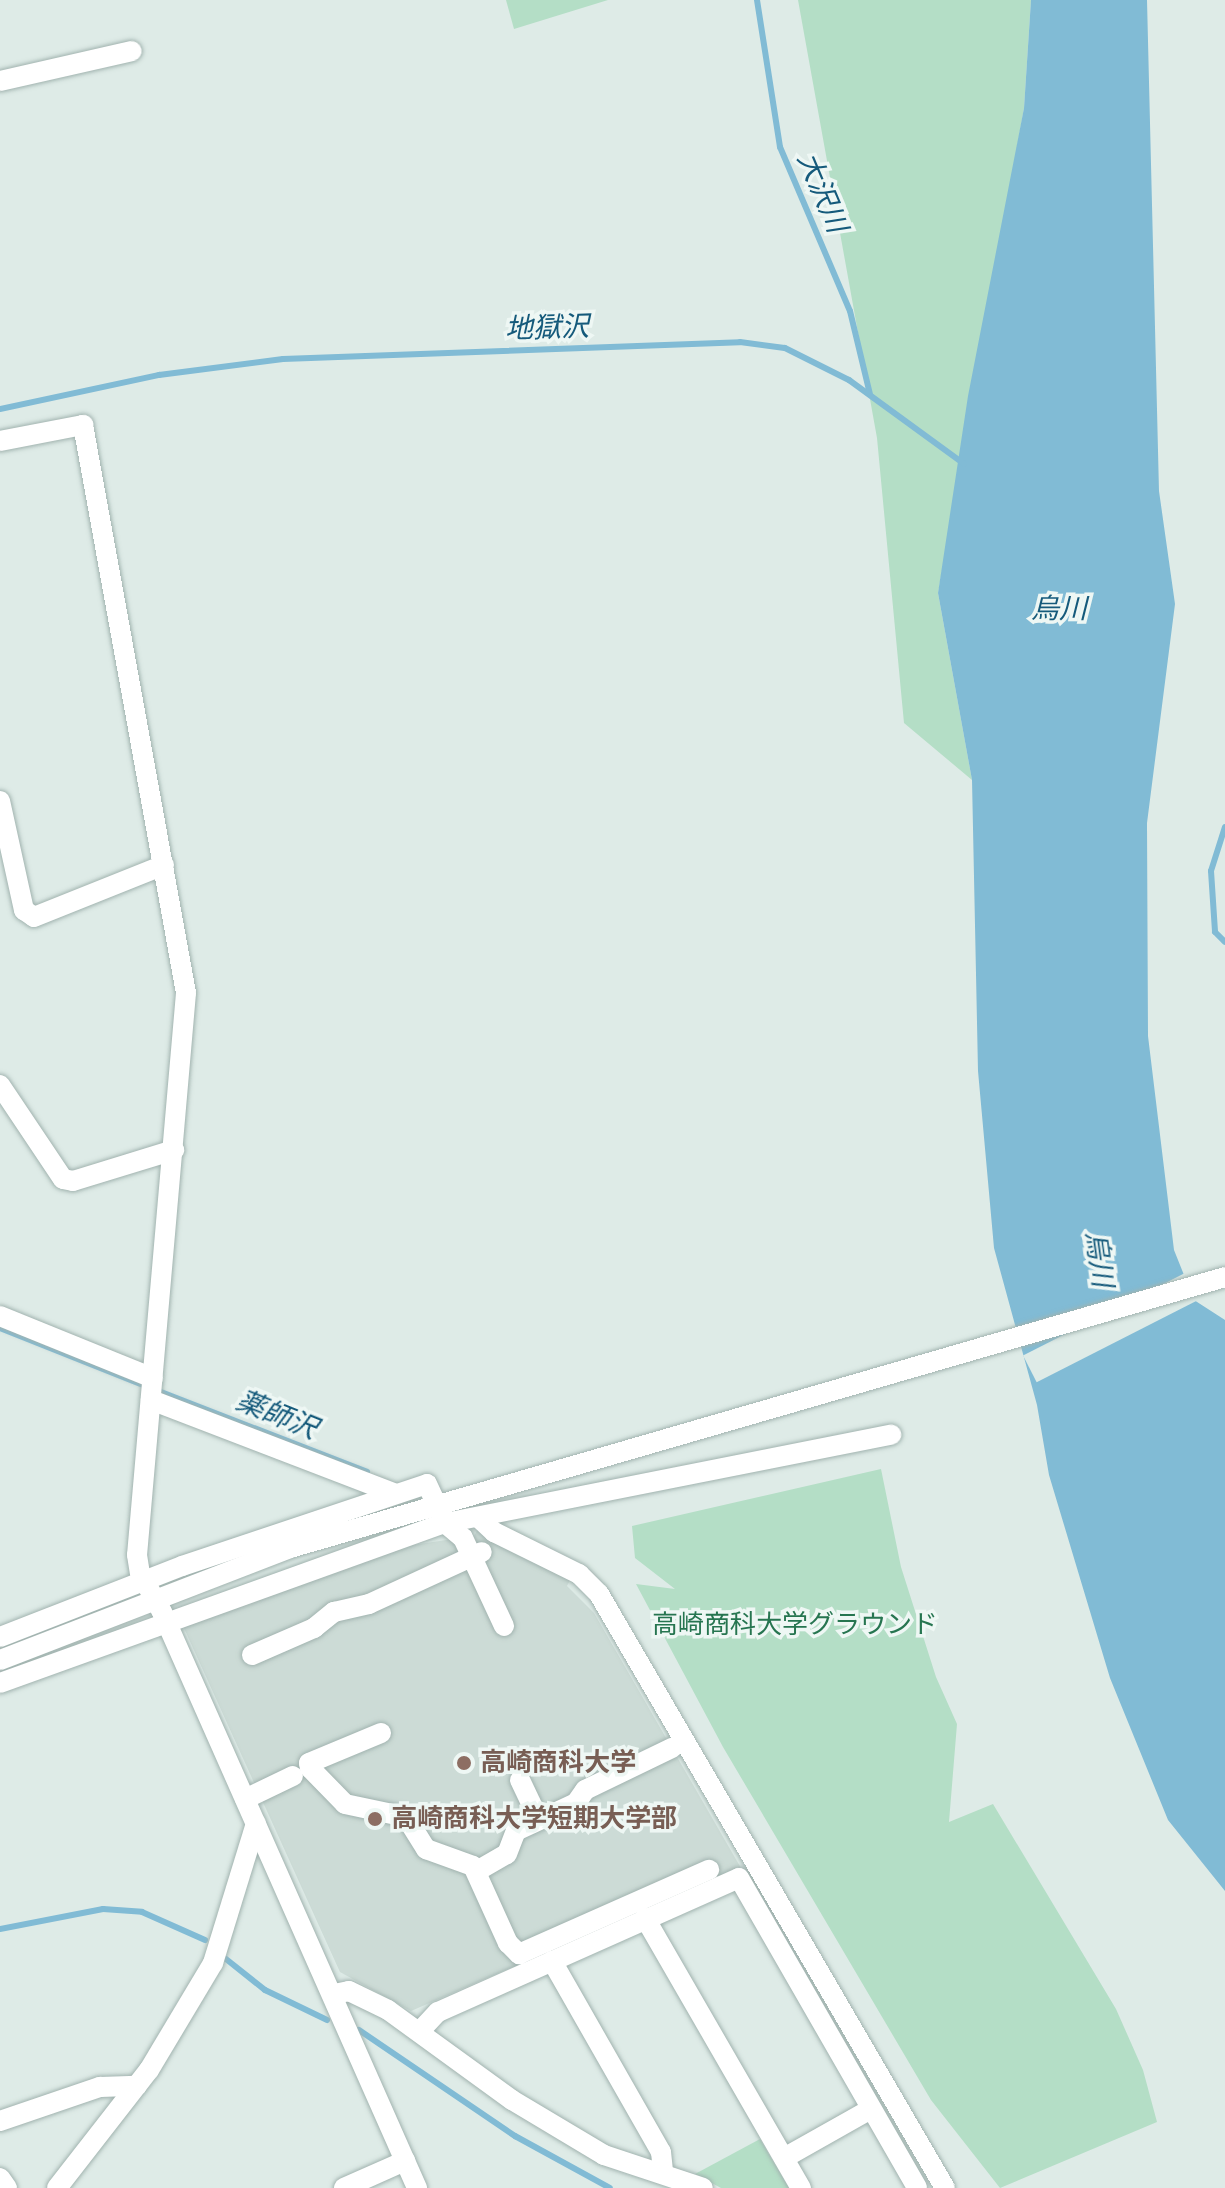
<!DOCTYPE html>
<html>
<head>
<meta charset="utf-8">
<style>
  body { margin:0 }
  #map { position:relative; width:1225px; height:2188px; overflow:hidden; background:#deebe7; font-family:Cabin,"Noto Sans JP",sans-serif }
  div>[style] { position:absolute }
  .built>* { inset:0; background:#ccdbd6 }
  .green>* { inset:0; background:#b4dec6 }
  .water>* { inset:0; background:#81bbd5 }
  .pier>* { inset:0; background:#deebe7; transform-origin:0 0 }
  .stream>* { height:6px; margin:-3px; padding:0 3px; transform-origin:3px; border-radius:3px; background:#81bbd5 }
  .roads { filter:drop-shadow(0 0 2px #a1b3af) drop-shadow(0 0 2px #a1b3af) }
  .minor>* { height:20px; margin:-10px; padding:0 10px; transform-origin:10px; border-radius:10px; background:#fff }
  .dots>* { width:22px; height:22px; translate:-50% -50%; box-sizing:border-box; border:4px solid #eef7f4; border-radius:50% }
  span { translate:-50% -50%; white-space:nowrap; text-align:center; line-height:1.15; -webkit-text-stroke:7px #eef7f4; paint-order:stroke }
  .park-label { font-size:26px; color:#267550 }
  .education-label { font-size:26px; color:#785e54; font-weight:700 }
  .left { translate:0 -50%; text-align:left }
  .water-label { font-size:28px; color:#155a7b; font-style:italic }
</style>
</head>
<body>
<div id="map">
  <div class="built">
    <i style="clip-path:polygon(478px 1529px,572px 1576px,567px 1586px,594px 1613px,741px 1868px,411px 2011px,340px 1972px,183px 1626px,371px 1551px,474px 1536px)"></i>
  </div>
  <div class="green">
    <i style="clip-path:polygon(506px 0,608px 0,514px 29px)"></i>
    <i style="clip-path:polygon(798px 0,1031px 0,1024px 108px,938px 593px,972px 780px,904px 723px,877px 438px)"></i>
    <i style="clip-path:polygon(881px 1469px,901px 1567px,936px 1677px,957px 1724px,949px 1822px,993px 1804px,1116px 2009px,1143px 2070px,1157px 2122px,1000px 2188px,931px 2100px,723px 1747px,636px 1584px,675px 1589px,635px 1558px,632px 1526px)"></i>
    <i style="clip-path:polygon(760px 2139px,789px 2188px,721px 2188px,695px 2174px)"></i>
  </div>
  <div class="water">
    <i style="clip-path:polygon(1031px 0,1147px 0,1159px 491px,1175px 604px,1147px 823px,1148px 1036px,1174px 1250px,1194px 1300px,1225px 1320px,1225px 1891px,1168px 1820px,1110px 1678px,1049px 1475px,1037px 1405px,994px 1248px,978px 1071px,972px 780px,938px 593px,968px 396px,1024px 108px)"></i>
  </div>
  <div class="pier">
    <i style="left:1187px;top:1272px;width:30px;height:184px;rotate:63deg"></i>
  </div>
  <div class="stream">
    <i style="left:757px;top:0;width:149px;rotate:81.1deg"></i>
    <i style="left:780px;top:147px;width:178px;rotate:66.9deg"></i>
    <i style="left:850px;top:311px;width:85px;rotate:76.5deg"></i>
    <i style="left:0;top:409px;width:163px;rotate:-12.1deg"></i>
    <i style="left:159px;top:375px;width:125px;rotate:-7.4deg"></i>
    <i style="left:283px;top:359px;width:457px;rotate:-2.1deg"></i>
    <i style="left:740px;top:342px;width:45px;rotate:7.6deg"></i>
    <i style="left:785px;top:348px;width:72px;rotate:26.6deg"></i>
    <i style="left:849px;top:380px;width:142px;rotate:36.1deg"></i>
    <i style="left:1225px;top:827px;width:46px;rotate:107.7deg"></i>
    <i style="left:1211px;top:871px;width:61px;rotate:86.2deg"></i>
    <i style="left:1215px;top:932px;width:14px;rotate:45deg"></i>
    <i style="left:0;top:1328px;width:152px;rotate:21.7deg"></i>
    <i style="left:161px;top:1392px;width:221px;rotate:21.2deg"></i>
    <i style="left:0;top:1929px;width:105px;rotate:-11deg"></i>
    <i style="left:103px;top:1909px;width:39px;rotate:4deg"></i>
    <i style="left:142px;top:1912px;width:69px;rotate:24deg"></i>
    <i style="left:226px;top:1959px;width:50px;rotate:38.5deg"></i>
    <i style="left:265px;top:1990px;width:69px;rotate:25.8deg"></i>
    <i style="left:359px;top:2030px;width:189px;rotate:34.2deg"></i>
    <i style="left:515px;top:2136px;width:108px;rotate:28.7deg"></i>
  </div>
  <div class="roads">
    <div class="minor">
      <i style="left:0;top:81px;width:135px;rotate:-12.8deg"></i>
      <i style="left:0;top:441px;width:85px;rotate:-10.9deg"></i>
      <i style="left:83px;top:425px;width:577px;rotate:79.72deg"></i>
      <i style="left:186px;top:993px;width:564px;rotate:94.98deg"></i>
      <i style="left:137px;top:1555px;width:18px;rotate:81deg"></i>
      <i style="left:140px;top:1573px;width:45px;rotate:60.6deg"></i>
      <i style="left:162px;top:1612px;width:630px;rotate:66.12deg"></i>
      <i style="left:0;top:801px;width:112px;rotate:77.6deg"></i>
      <i style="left:24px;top:910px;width:12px;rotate:35deg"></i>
      <i style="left:34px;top:917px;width:140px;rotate:-21.8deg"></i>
      <i style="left:0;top:1085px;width:113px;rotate:56.2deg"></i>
      <i style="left:63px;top:1179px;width:10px;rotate:11deg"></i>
      <i style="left:73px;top:1181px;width:106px;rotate:-17.1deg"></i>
      <i style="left:0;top:1316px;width:165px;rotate:22.1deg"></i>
      <i style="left:151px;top:1400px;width:259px;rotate:21deg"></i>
      <i style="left:481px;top:1520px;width:18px;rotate:43deg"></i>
      <i style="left:494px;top:1532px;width:95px;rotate:26.3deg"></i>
      <i style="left:579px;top:1574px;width:28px;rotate:45deg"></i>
      <i style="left:599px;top:1594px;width:687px;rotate:59.78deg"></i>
      <i style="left:0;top:1637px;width:195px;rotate:-21.3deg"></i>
      <i style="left:182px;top:1566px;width:258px;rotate:-18.5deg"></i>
      <i style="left:427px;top:1484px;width:43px;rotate:65.2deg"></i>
      <i style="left:445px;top:1523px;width:23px;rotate:40deg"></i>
      <i style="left:463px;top:1538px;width:97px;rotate:65deg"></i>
      <i style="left:252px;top:1655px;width:68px;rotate:-23.5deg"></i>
      <i style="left:314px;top:1628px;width:26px;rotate:-39deg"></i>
      <i style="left:334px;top:1612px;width:36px;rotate:-13deg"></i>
      <i style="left:369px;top:1604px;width:124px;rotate:-24.7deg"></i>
      <i style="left:0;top:1660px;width:311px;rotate:-21.1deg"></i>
      <i style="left:290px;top:1548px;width:973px;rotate:-16.16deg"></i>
      <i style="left:0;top:1683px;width:473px;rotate:-19.8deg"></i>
      <i style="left:445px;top:1523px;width:455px;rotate:-11.2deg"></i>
      <i style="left:381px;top:1733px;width:78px;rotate:157.4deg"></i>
      <i style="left:309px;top:1763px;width:5px;rotate:79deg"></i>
      <i style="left:310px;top:1768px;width:50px;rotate:45.8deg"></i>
      <i style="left:345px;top:1804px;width:62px;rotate:12deg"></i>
      <i style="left:406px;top:1817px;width:38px;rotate:58deg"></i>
      <i style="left:426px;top:1849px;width:50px;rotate:19.9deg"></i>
      <i style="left:473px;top:1866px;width:85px;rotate:65.6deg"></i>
      <i style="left:508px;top:1943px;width:16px;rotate:45deg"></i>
      <i style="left:519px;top:1954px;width:208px;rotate:-23.9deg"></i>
      <i style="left:520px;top:1780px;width:44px;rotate:64.6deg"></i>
      <i style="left:245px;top:1799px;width:53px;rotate:-25.6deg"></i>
      <i style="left:477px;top:1871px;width:34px;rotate:-30deg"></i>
      <i style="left:507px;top:1854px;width:25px;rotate:-69deg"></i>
      <i style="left:516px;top:1831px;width:66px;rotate:-25deg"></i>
      <i style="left:576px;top:1803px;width:16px;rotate:-55deg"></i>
      <i style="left:585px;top:1790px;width:97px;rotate:-25.8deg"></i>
      <i style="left:645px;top:1918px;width:312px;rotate:60deg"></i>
      <i style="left:552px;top:1961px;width:220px;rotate:60.3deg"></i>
      <i style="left:661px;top:2152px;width:20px;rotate:84deg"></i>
      <i style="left:334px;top:1994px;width:15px;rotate:-11deg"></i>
      <i style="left:349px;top:1991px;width:43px;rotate:26deg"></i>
      <i style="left:388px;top:2010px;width:153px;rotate:36deg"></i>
      <i style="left:512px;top:2100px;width:107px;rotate:30.9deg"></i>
      <i style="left:604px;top:2155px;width:104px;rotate:18.4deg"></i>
      <i style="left:420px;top:2031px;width:26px;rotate:-47deg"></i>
      <i style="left:438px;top:2012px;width:329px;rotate:-24deg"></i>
      <i style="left:739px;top:1878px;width:357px;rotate:60.1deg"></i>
      <i style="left:0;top:2121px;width:106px;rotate:-18.8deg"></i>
      <i style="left:100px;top:2087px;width:37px;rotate:-2deg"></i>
      <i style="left:784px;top:2158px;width:100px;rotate:-29.4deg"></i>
      <i style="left:0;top:2178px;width:12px;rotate:55deg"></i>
      <i style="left:57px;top:2188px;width:150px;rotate:-52.1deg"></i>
      <i style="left:149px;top:2070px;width:125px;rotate:-59.1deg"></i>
      <i style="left:213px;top:1963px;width:146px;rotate:-72.9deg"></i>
      <i style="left:344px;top:2188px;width:67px;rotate:-23.9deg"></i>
    </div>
  </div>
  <div class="dots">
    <i style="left:464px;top:1763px;background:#8d6e63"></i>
    <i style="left:375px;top:1819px;background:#8d6e63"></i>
  </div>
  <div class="park-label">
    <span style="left:795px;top:1625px">高崎商科大学グラウンド</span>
  </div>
  <div class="education-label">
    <span class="left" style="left:480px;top:1763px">高崎商科大学</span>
    <span class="left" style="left:391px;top:1819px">高崎商科大学短期大学部</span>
  </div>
  <div class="water-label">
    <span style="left:823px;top:192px;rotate:67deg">大沢川</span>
    <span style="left:547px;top:327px;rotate:-2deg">地獄沢</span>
    <span style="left:1059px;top:608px">烏川</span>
    <span style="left:1100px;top:1259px;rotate:82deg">烏川</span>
    <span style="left:277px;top:1414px;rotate:22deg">薬師沢</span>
  </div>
</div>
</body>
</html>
